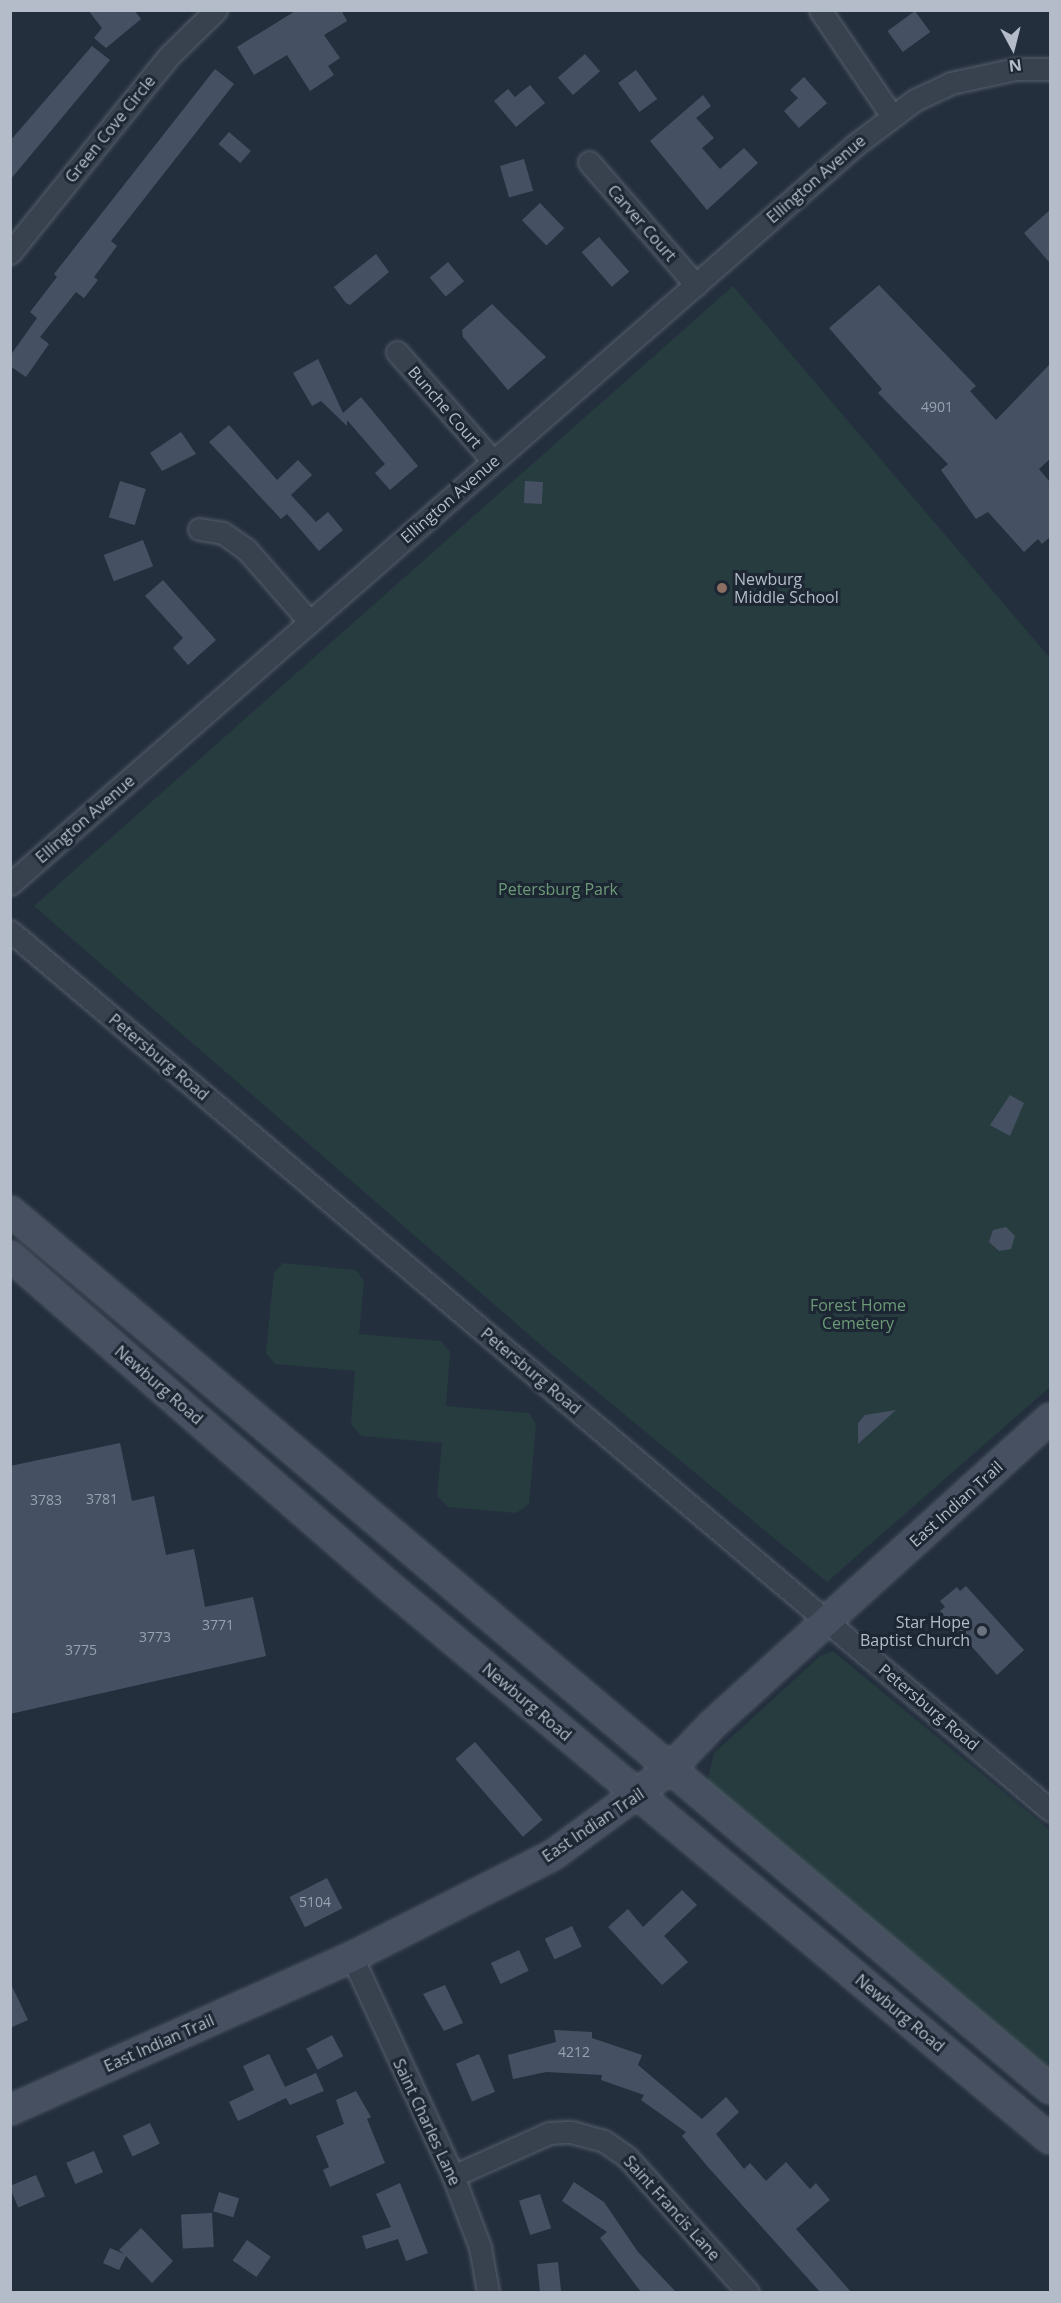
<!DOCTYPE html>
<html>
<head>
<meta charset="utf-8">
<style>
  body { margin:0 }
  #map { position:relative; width:1061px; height:2303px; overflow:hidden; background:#242f3e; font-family:"Open Sans",sans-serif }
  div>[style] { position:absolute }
  .green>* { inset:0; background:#263c3f }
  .building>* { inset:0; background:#455162; transform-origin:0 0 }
  .roads { filter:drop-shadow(0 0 2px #565f6c) drop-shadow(0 0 2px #565f6c) }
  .minor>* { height:21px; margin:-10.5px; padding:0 10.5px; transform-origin:10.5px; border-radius:10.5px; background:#38414e }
  .secondary>* { height:28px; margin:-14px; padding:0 14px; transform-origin:14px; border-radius:14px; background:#465061 }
  .dots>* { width:16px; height:16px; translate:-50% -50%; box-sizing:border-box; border:3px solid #1d2633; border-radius:50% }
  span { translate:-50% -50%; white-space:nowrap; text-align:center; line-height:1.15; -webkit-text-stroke:6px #1d2633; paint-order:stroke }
  .number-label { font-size:14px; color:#98a1af }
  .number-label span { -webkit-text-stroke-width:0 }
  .street-label { font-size:16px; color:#b4bcc9 }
  .poi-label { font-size:16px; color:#b4bcc9 }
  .left { translate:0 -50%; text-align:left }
  .right { translate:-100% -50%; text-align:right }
  .park-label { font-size:16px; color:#6b9a76 }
  .frame { position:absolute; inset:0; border:12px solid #b4bcc9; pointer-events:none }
  .north { position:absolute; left:983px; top:18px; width:60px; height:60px; -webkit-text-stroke:4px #1d2633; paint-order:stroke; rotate:173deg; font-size:16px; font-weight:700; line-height:24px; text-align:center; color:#b4bcc9 }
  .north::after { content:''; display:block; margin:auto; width:21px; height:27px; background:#b4bcc9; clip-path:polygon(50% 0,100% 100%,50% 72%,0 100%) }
</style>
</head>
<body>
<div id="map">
  <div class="green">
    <i style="clip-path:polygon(733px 286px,1050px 658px,1050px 1387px,827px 1582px,549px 1352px,34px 906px)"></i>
    <i style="clip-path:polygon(283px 1263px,356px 1270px,364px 1281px,359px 1334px,441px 1341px,450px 1352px,446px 1406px,529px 1413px,536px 1424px,529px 1504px,516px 1513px,448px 1507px,437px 1496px,442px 1443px,361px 1436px,351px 1424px,355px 1371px,275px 1364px,266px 1353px,274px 1272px)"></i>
    <i style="clip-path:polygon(833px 1651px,1050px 1830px,1050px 2076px,707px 1782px,714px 1753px,820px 1656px)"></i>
  </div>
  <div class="building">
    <i style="clip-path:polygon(88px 10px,134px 10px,141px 19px,106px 48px,94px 38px,102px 28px)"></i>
    <i style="clip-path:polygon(297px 10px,341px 10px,347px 21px,324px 35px,340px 58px,328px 66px,334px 75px,310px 91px,287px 55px,254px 75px,237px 47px)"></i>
    <i style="left:915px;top:11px;width:26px;height:34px;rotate:54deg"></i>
    <i style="clip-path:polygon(92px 46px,110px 60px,10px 180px,10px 141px)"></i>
    <i style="left:585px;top:54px;width:23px;height:36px;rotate:49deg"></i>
    <i style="clip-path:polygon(215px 69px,234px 84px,111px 241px,117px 246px,94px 277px,98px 280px,84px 298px,76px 292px,40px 337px,49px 344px,26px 377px,10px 366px,10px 356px,37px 318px,30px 312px,57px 277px,54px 274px)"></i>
    <i style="left:636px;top:70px;width:36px;height:22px;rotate:54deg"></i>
    <i style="clip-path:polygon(804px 77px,827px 103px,799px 128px,784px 111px,798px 98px,790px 90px)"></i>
    <i style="clip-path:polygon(530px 85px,545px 103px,516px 127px,494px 101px,508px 89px,515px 97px)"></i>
    <i style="clip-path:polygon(703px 95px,711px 106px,696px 118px,714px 138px,702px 148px,720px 169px,744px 148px,758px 163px,707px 210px,650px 141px)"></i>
    <i style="left:229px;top:132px;width:29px;height:16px;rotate:41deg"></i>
    <i style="left:524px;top:159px;width:33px;height:25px;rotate:74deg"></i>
    <i style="left:540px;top:203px;width:35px;height:25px;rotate:46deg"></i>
    <i style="clip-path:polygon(1050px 210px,1050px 263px,1024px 233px)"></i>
    <i style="left:599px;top:237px;width:46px;height:23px;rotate:49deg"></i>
    <i style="clip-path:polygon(376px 254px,389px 272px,350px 305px,346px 303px,334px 287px)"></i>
    <i style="left:448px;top:262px;width:25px;height:24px;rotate:50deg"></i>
    <i style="clip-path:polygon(879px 285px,976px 386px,970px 391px,996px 420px,1050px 364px,1050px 459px,1039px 469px,1050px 482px,1050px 537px,1042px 544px,1038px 539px,1024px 552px,988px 512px,976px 519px,941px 470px,948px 464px,878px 393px,882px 389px,829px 328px)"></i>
    <i style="clip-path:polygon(492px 304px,546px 357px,508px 390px,463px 337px,462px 330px)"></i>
    <i style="clip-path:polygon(318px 359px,343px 413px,361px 397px,418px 466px,390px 490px,375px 473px,385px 464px,347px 420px,347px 426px,321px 401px,312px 406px,293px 373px)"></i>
    <i style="clip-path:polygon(229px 425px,277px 480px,298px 460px,312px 475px,291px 495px,316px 522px,328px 512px,343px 530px,319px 551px,287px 514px,281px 519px,209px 442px)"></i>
    <i style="clip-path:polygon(181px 432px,196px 454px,162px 471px,150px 453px)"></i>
    <i style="left:120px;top:481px;width:27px;height:38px;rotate:17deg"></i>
    <i style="left:525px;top:481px;width:18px;height:22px;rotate:3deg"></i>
    <i style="left:143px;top:540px;width:28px;height:42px;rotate:69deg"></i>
    <i style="clip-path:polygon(163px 580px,216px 640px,188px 665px,173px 648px,183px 638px,145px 596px)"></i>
    <i style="clip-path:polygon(1010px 1095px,1024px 1103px,1010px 1136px,990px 1125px)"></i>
    <i style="clip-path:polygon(1006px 1227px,1015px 1236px,1011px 1249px,999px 1251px,989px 1242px,993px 1230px)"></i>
    <i style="clip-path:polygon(896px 1410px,858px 1444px,858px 1423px,865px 1415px)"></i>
    <i style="clip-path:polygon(120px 1443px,132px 1501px,154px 1496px,166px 1555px,194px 1549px,205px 1607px,253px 1597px,266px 1656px,10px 1714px,10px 1466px)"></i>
    <i style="clip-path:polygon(966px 1586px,1024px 1650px,997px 1675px,940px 1611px,945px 1607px,940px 1601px,957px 1587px,960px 1591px)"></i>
    <i style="left:475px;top:1742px;width:103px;height:26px;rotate:49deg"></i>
    <i style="left:327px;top:1878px;width:34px;height:42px;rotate:63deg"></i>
    <i style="clip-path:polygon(682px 1890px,697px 1905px,664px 1936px,688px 1962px,662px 1985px,608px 1927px,628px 1909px,643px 1927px)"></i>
    <i style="left:572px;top:1926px;width:23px;height:30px;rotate:65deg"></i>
    <i style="left:519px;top:1950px;width:23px;height:31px;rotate:65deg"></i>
    <i style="clip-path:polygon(10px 1982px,28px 2020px,10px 2028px)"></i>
    <i style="clip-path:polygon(445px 1985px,463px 2023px,444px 2031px,423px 1994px)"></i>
    <i style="clip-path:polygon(554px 2030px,592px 2032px,592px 2038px,642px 2055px,638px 2065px,702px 2119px,726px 2097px,739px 2112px,716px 2134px,744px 2169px,750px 2163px,766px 2181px,786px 2162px,810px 2189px,816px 2183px,830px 2200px,796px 2229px,851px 2292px,820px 2292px,708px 2167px,682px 2136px,686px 2132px,641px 2100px,644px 2095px,601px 2080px,602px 2075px,546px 2072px,513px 2079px,508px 2055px,556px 2042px)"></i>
    <i style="left:332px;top:2035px;width:24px;height:29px;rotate:62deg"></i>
    <i style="clip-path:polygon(269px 2054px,285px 2087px,316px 2073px,324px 2091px,290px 2105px,286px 2098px,238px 2121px,229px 2102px,254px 2090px,243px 2066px)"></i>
    <i style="left:479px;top:2054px;width:41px;height:25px;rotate:67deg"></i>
    <i style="clip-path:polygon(356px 2091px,371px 2117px,367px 2119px,385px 2163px,330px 2187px,323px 2170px,329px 2167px,316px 2136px,344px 2124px,336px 2100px)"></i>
    <i style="left:150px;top:2123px;width:23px;height:30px;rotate:65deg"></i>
    <i style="left:94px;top:2151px;width:23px;height:30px;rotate:67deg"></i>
    <i style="left:36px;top:2175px;width:23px;height:29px;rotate:67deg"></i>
    <i style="clip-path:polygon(574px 2182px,604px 2202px,638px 2252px,676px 2292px,641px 2292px,600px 2238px,607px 2232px,562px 2201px)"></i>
    <i style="clip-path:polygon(400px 2183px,428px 2253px,406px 2261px,398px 2239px,366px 2249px,362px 2236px,391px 2227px,376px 2194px)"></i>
    <i style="left:219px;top:2192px;width:21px;height:20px;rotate:17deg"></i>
    <i style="left:540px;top:2194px;width:36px;height:22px;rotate:72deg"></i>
    <i style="left:212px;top:2213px;width:34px;height:31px;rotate:87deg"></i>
    <i style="clip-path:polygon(141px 2228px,173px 2261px,152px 2283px,126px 2256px,119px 2270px,103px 2263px,110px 2248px,124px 2254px,119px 2250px)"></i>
    <i style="left:247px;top:2240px;width:29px;height:25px;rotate:35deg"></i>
    <i style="left:558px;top:2262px;width:30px;height:21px;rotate:84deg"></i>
  </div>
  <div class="roads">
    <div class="minor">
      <i style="left:820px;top:10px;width:128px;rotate:55.8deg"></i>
      <i style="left:589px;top:162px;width:163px;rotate:49deg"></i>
      <i style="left:10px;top:253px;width:253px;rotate:-51.1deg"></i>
      <i style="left:169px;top:56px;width:66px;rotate:-44.4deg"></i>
      <i style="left:397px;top:352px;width:145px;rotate:48.6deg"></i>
      <i style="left:199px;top:529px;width:24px;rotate:9deg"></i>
      <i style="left:223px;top:533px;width:28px;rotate:35deg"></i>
      <i style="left:246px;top:549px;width:97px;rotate:48.8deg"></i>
      <i style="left:10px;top:884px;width:1123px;rotate:-41.17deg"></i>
      <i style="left:855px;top:145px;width:75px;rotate:-36.9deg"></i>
      <i style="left:915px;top:100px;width:40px;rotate:-25deg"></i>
      <i style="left:951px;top:83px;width:66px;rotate:-12.2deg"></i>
      <i style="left:1016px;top:69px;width:34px"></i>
      <i style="left:10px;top:931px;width:1362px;rotate:40.2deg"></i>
      <i style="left:352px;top:1957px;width:241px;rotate:65.2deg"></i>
      <i style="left:453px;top:2176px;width:76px;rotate:69.2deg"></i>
      <i style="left:480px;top:2247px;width:46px;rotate:79.9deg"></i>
      <i style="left:453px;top:2176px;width:105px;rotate:-24.1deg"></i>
      <i style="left:549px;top:2133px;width:22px;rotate:-3deg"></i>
      <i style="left:571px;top:2132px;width:34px;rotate:15deg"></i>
      <i style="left:604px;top:2141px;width:29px;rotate:35deg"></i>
      <i style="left:628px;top:2158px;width:180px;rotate:48.2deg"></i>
    </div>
    <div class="secondary">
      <i style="left:10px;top:1211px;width:1361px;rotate:40.17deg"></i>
      <i style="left:10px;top:1256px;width:504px;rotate:41.06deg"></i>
      <i style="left:390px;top:1587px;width:860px;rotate:39.91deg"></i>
      <i style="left:10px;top:2110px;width:375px;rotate:-24.1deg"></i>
      <i style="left:352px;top:1957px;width:225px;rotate:-26.9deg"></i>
      <i style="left:553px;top:1855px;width:145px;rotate:-36.3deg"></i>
      <i style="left:670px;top:1769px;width:62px;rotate:-46.3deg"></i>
      <i style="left:713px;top:1724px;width:455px;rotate:-42.2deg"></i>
    </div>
  </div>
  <div class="dots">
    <i style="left:722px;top:588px;background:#8d6e63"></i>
    <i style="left:982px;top:1631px;background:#6b7280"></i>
  </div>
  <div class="number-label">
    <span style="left:937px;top:407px">4901</span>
    <span style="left:102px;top:1499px">3781</span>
    <span style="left:46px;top:1500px">3783</span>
    <span style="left:218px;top:1625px">3771</span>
    <span style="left:155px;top:1637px">3773</span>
    <span style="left:81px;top:1650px">3775</span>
    <span style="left:315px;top:1902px">5104</span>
    <span style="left:574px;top:2052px">4212</span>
  </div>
  <div class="street-label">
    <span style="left:110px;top:129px;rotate:-51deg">Green Cove Circle</span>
    <span style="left:816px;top:179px;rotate:-41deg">Ellington Avenue</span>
    <span style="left:642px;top:223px;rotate:49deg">Carver Court</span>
    <span style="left:445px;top:407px;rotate:49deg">Bunche Court</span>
    <span style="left:450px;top:499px;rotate:-41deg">Ellington Avenue</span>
    <span style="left:85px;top:819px;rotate:-41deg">Ellington Avenue</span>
    <span style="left:159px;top:1057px;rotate:40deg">Petersburg Road</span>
    <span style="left:531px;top:1371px;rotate:40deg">Petersburg Road</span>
    <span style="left:159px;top:1385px;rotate:41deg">Newburg Road</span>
    <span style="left:956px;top:1504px;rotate:-42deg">East Indian Trail</span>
    <span style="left:527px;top:1702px;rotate:40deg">Newburg Road</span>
    <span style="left:929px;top:1707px;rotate:40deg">Petersburg Road</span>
    <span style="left:593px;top:1825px;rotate:-34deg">East Indian Trail</span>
    <span style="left:900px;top:2013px;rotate:40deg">Newburg Road</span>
    <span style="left:159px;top:2043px;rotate:-24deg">East Indian Trail</span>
    <span style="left:427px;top:2122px;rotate:65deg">Saint Charles Lane</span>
    <span style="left:672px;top:2208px;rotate:48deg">Saint Francis Lane</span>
  </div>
  <div class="poi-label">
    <span class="left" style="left:734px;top:588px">Newburg<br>Middle School</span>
    <span class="right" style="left:970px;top:1631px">Star Hope<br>Baptist Church</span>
  </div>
  <div class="park-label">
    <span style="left:558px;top:889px">Petersburg Park</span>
    <span style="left:858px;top:1314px">Forest Home<br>Cemetery</span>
  </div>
  <div class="frame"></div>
  <div class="north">N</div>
</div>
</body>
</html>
